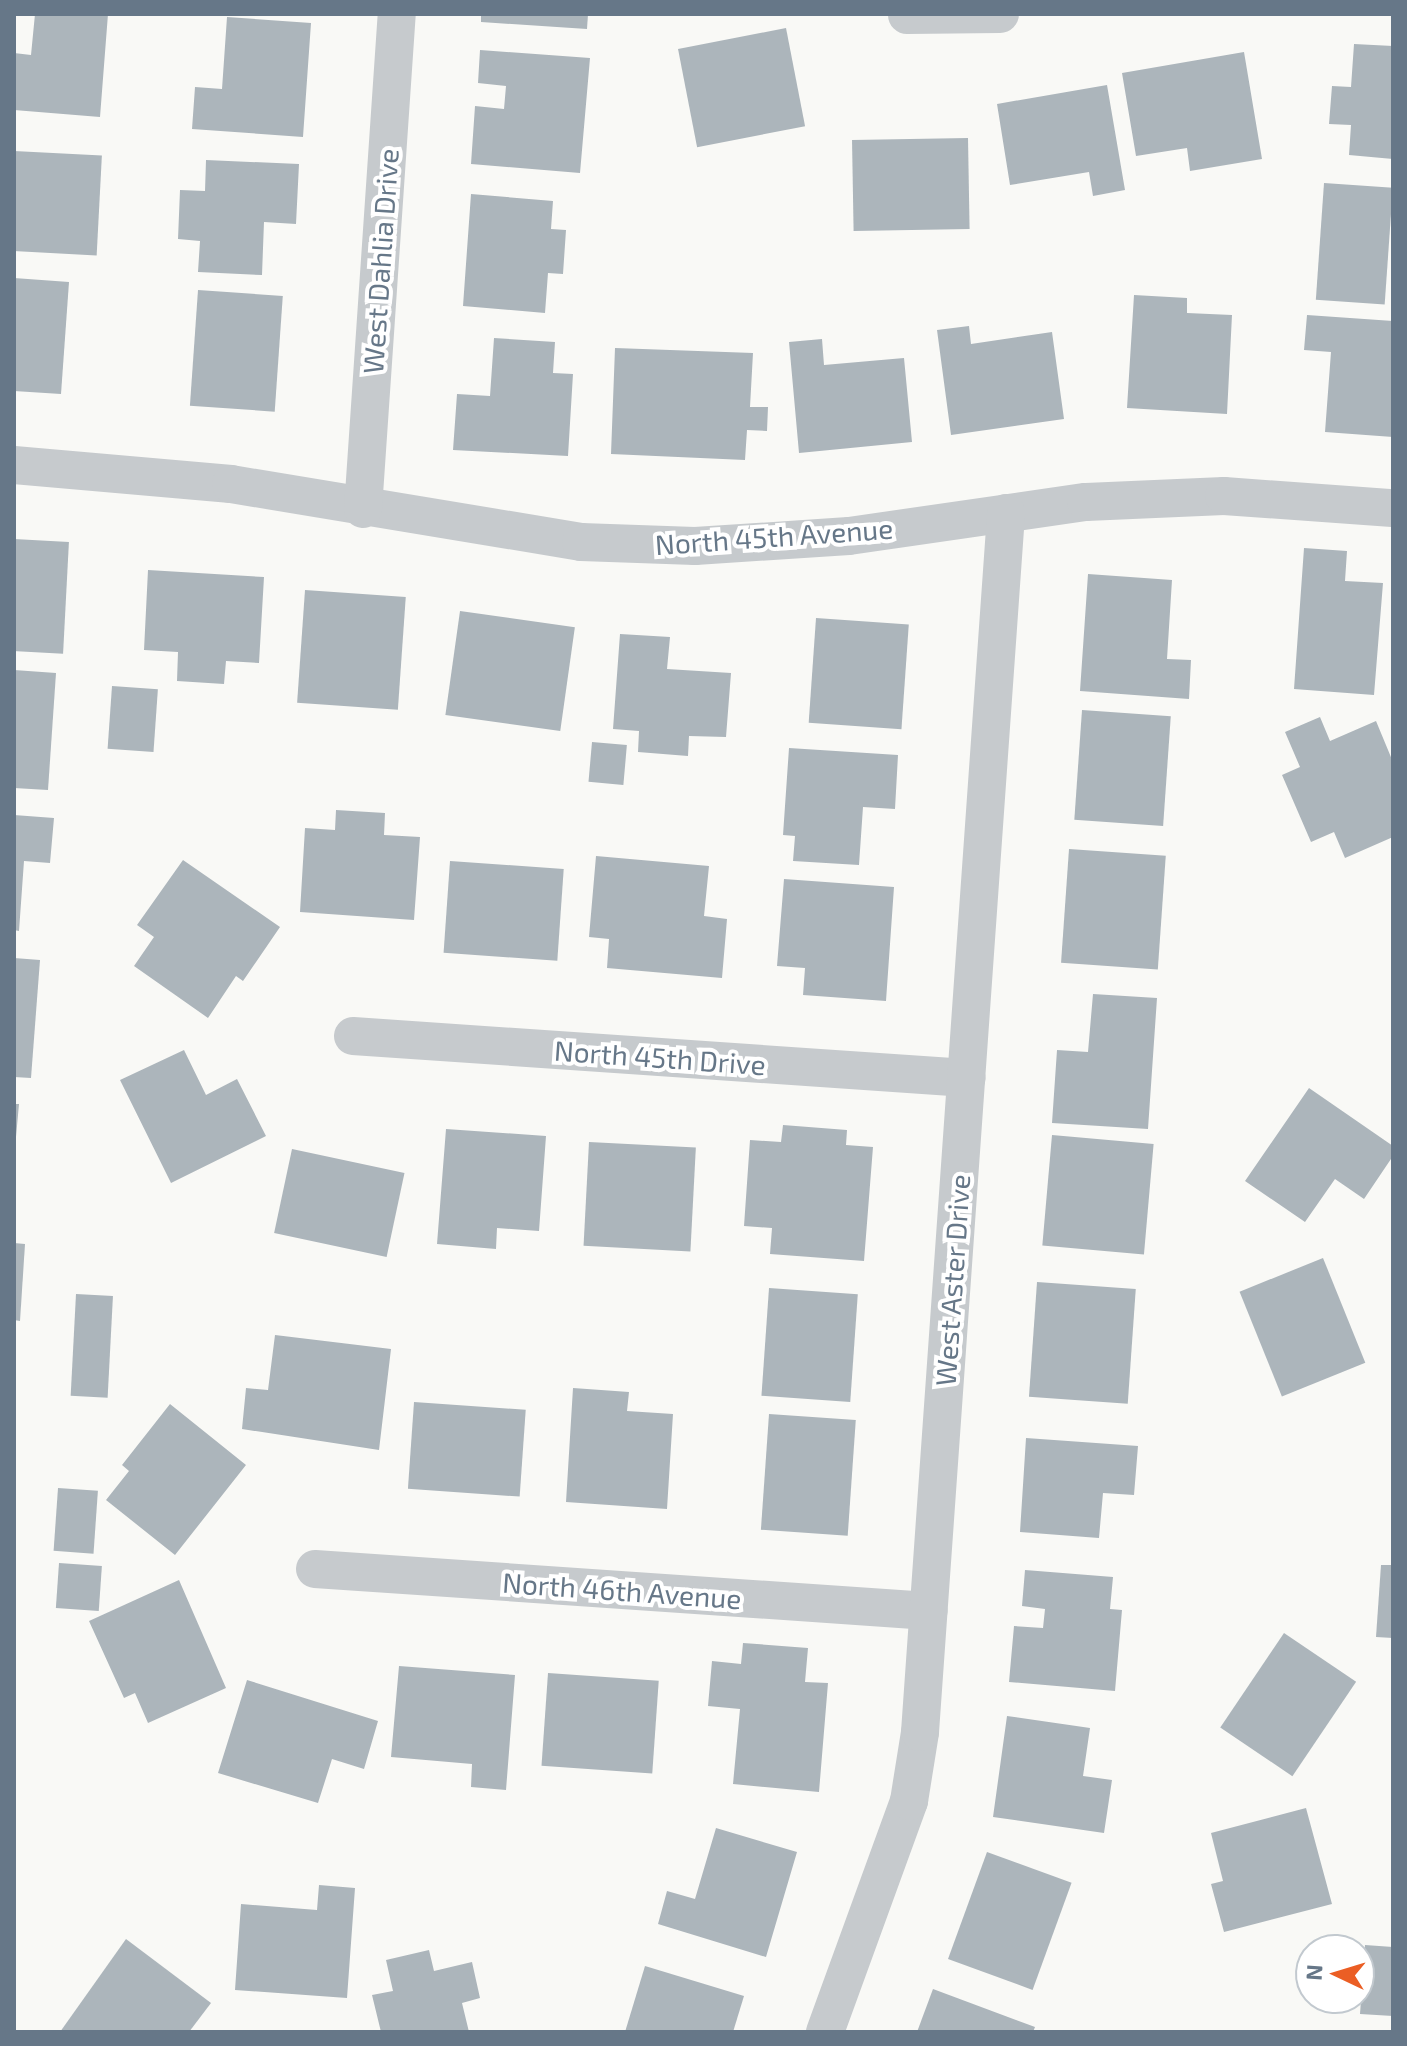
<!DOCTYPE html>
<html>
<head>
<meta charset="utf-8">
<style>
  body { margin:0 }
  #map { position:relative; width:1407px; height:2046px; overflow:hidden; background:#f9f9f6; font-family:"Exo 2",sans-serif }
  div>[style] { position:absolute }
  .building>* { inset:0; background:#acb5bb; transform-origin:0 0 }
  .street>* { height:38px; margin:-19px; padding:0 19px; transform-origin:19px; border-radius:19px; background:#c6cacd }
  span { translate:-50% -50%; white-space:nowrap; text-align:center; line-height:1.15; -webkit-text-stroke:8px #fff; paint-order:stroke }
  .street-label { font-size:28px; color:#678 }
  .frame { position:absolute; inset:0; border:16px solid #678; pointer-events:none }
  .north { position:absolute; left:1295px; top:1934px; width:80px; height:80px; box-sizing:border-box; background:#fff; border:2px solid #c2c9cf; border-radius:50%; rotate:274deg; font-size:22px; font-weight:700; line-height:32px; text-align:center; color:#678 }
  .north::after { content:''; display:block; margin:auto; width:28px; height:36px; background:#eb5e24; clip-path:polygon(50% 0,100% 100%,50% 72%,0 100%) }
</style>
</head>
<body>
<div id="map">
  <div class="building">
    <i style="clip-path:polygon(35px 14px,108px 14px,100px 117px,14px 110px,14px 53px,31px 55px)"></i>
    <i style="clip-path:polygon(481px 14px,588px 14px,587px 29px,481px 22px)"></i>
    <i style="clip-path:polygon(227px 17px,311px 23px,303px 137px,192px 129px,195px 87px,222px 89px)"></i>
    <i style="left:786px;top:28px;width:100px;height:110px;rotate:79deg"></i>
    <i style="clip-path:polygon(1354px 44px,1393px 46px,1393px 159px,1349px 155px,1351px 125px,1329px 124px,1332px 86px,1351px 87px)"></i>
    <i style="clip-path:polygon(480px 50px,590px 58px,580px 173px,471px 164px,475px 106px,504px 109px,506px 86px,478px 83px)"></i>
    <i style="clip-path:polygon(1244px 52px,1262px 159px,1190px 171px,1187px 148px,1136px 156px,1122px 73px)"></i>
    <i style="clip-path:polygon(1107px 85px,1125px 190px,1093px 196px,1089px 172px,1010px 185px,997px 104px)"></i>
    <i style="left:968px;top:138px;width:91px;height:116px;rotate:89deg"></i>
    <i style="left:14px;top:151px;width:88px;height:100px;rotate:3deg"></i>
    <i style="clip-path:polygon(206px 160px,299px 164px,296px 224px,264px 222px,262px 275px,198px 272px,200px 241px,178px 239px,180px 190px,205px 191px)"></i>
    <i style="left:1324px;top:183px;width:69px;height:117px;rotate:4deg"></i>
    <i style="clip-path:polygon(471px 194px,553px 201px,551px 229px,566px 230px,563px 274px,548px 273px,545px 313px,463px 306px)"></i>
    <i style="clip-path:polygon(14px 278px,69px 282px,61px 394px,14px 391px)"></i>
    <i style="left:198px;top:290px;width:85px;height:116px;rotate:4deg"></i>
    <i style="clip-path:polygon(1134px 295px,1187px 298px,1187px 313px,1232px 315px,1227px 414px,1127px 408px)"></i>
    <i style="clip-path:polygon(1307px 315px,1393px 321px,1393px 437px,1325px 432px,1331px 352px,1304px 350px)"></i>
    <i style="clip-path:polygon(969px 326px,971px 344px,1052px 332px,1064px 419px,951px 435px,937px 330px)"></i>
    <i style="clip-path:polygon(494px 338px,555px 342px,553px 373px,573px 374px,568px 456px,453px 450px,457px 394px,490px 396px)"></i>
    <i style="clip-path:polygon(822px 339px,824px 365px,904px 358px,912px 442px,799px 453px,789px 342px)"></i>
    <i style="clip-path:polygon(615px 348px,753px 353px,750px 407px,768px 407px,767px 431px,747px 430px,745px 460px,611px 454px)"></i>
    <i style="left:14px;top:539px;width:55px;height:112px;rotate:3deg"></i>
    <i style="clip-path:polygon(1304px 548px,1347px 551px,1345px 581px,1383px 583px,1374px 695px,1294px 689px)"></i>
    <i style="clip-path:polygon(148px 570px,264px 577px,259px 663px,226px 661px,224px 684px,177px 681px,178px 652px,144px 650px)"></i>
    <i style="clip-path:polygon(1088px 574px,1172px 580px,1167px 659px,1191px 660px,1189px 699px,1080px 691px)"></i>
    <i style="left:305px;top:590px;width:101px;height:113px;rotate:4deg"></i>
    <i style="left:460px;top:611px;width:116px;height:105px;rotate:8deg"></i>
    <i style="left:816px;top:618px;width:93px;height:105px;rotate:4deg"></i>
    <i style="clip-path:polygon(620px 634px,670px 637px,667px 669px,731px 673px,726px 737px,689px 736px,688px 756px,638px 752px,639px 731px,613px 729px)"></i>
    <i style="clip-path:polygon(14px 670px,56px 673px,48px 790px,14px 788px)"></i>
    <i style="left:112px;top:686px;width:46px;height:63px;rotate:4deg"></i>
    <i style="left:1082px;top:710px;width:89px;height:110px;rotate:4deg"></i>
    <i style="clip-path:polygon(1320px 717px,1330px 741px,1376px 721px,1393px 762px,1393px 837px,1345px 858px,1334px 832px,1311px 842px,1282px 775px,1300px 767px,1285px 732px)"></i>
    <i style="left:592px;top:742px;width:35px;height:40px;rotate:5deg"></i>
    <i style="clip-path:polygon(789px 748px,898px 755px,895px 809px,863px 807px,859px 865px,793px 861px,795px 836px,783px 835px)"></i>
    <i style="clip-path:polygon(336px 810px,385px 813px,384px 835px,420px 837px,414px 920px,300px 912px,305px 828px,335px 830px)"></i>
    <i style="clip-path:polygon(14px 815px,54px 818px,50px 863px,24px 861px,19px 931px,14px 930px)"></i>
    <i style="left:1069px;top:849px;width:97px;height:114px;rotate:4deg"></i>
    <i style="clip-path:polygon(596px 856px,709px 866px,704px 916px,727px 919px,722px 978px,607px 968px,609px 939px,589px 937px)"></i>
    <i style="clip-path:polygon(183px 860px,280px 927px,243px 981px,236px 976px,208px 1018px,134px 966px,154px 937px,137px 925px)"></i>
    <i style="left:450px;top:861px;width:114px;height:92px;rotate:4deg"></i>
    <i style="clip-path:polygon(784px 879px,894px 887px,886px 1001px,803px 995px,805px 968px,777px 966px)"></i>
    <i style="clip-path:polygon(14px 958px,40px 960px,31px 1078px,14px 1077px)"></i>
    <i style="clip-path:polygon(1093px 994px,1157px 998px,1148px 1129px,1052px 1123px,1057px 1050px,1088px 1052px)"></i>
    <i style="clip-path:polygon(184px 1050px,206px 1095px,237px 1079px,266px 1136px,171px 1183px,120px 1080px)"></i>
    <i style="clip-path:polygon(1309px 1088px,1393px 1146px,1393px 1156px,1364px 1199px,1335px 1179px,1305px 1222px,1245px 1181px)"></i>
    <i style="clip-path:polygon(14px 1104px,19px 1104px,16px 1137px,14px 1137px)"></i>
    <i style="clip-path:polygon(783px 1125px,847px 1130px,846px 1145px,873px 1147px,864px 1261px,770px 1254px,772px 1228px,744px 1226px,750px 1140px,781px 1142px)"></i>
    <i style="clip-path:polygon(446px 1129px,546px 1136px,539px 1231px,497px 1228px,496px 1249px,437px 1244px)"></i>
    <i style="left:1052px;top:1135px;width:102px;height:111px;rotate:5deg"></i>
    <i style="left:589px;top:1142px;width:107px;height:104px;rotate:3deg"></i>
    <i style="left:292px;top:1149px;width:115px;height:86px;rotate:12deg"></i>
    <i style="clip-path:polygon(14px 1243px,25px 1244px,20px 1321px,14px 1320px)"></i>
    <i style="left:1323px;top:1258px;width:113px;height:90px;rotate:68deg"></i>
    <i style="left:1037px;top:1282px;width:99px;height:115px;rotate:4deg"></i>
    <i style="left:769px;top:1288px;width:89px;height:108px;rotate:4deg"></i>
    <i style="left:76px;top:1294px;width:37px;height:102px;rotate:3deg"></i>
    <i style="clip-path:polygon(275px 1335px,391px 1349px,379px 1450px,242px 1429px,246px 1388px,268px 1390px)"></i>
    <i style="clip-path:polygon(573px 1388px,629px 1392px,627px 1411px,673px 1414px,667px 1509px,566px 1502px)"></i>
    <i style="left:414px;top:1402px;width:112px;height:87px;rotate:4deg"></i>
    <i style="clip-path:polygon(170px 1404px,246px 1465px,175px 1555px,106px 1500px,129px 1471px,122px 1465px)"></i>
    <i style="left:769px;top:1414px;width:87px;height:116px;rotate:4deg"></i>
    <i style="clip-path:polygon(1026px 1438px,1138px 1446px,1134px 1495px,1103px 1493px,1099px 1538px,1020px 1532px)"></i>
    <i style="left:58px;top:1488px;width:40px;height:63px;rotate:4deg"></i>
    <i style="left:59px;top:1563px;width:43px;height:45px;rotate:4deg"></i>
    <i style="clip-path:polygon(1381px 1565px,1393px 1565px,1393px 1638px,1376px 1637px)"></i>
    <i style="clip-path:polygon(1025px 1570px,1113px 1577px,1110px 1609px,1122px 1610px,1115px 1691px,1009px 1682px,1014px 1626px,1043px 1628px,1045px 1609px,1022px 1606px)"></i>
    <i style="clip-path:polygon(179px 1580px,226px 1688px,148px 1723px,135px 1693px,124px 1698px,89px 1621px)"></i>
    <i style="left:1284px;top:1633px;width:87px;height:114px;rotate:34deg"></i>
    <i style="clip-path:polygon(743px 1643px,808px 1648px,805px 1682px,828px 1683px,819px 1792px,733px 1784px,740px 1709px,708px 1706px,712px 1661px,741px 1664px)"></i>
    <i style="clip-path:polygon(399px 1666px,515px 1675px,506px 1790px,471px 1787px,472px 1764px,391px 1757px)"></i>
    <i style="left:548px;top:1673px;width:111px;height:93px;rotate:4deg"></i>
    <i style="clip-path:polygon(247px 1680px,378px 1721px,364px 1769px,332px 1759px,318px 1803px,218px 1773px)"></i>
    <i style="clip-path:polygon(1007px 1716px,1090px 1728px,1083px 1776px,1112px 1780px,1104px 1833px,993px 1817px)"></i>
    <i style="clip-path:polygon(1306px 1808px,1332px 1904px,1224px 1932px,1211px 1884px,1223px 1881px,1211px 1833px)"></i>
    <i style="clip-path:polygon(716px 1828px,797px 1852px,766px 1957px,658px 1924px,667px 1891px,695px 1899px)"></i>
    <i style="left:987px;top:1852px;width:90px;height:114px;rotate:20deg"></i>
    <i style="clip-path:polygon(319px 1885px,355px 1888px,347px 1998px,235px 1990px,241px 1904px,317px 1910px)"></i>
    <i style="clip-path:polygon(126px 1939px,211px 2003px,189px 2032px,60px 2032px)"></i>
    <i style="clip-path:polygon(1365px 1945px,1393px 1947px,1393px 2016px,1360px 2014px)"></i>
    <i style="clip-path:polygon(429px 1950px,434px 1971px,472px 1962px,480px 1998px,462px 2003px,469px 2032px,381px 2032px,372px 1995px,393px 1991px,386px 1960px)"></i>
    <i style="clip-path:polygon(645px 1966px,744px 1996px,733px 2032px,625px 2032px)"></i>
    <i style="clip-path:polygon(933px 1989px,1035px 2027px,1033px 2032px,917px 2032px)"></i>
  </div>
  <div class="street">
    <i style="left:907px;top:15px;width:93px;rotate:-0.6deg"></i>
    <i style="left:14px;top:465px;width:218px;rotate:5deg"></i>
    <i style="left:231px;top:484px;width:355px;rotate:9.4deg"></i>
    <i style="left:581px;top:542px;width:114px;rotate:2deg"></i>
    <i style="left:695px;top:546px;width:154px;rotate:-3.7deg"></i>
    <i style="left:849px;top:536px;width:239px;rotate:-8.2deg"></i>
    <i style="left:1086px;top:502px;width:138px;rotate:-2.5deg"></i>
    <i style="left:1224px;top:496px;width:169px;rotate:4.1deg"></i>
    <i style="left:363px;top:509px;width:496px;rotate:-86.1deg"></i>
    <i style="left:353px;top:1036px;width:615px;rotate:3.91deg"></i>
    <i style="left:315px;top:1569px;width:615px;rotate:3.91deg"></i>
    <i style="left:825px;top:2032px;width:246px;rotate:-70deg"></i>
    <i style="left:909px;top:1801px;width:70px;rotate:-80.9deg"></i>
    <i style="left:920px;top:1732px;width:1222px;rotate:-85.96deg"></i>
  </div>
  <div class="street-label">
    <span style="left:380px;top:261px;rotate:-86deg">West Dahlia Drive</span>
    <span style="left:774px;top:536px;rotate:-4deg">North 45th Avenue</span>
    <span style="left:660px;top:1057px;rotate:4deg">North 45th Drive</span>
    <span style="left:952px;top:1280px;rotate:-86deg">West Aster Drive</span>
    <span style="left:622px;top:1590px;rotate:4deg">North 46th Avenue</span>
  </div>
  <div class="frame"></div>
  <div class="north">N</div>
</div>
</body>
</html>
